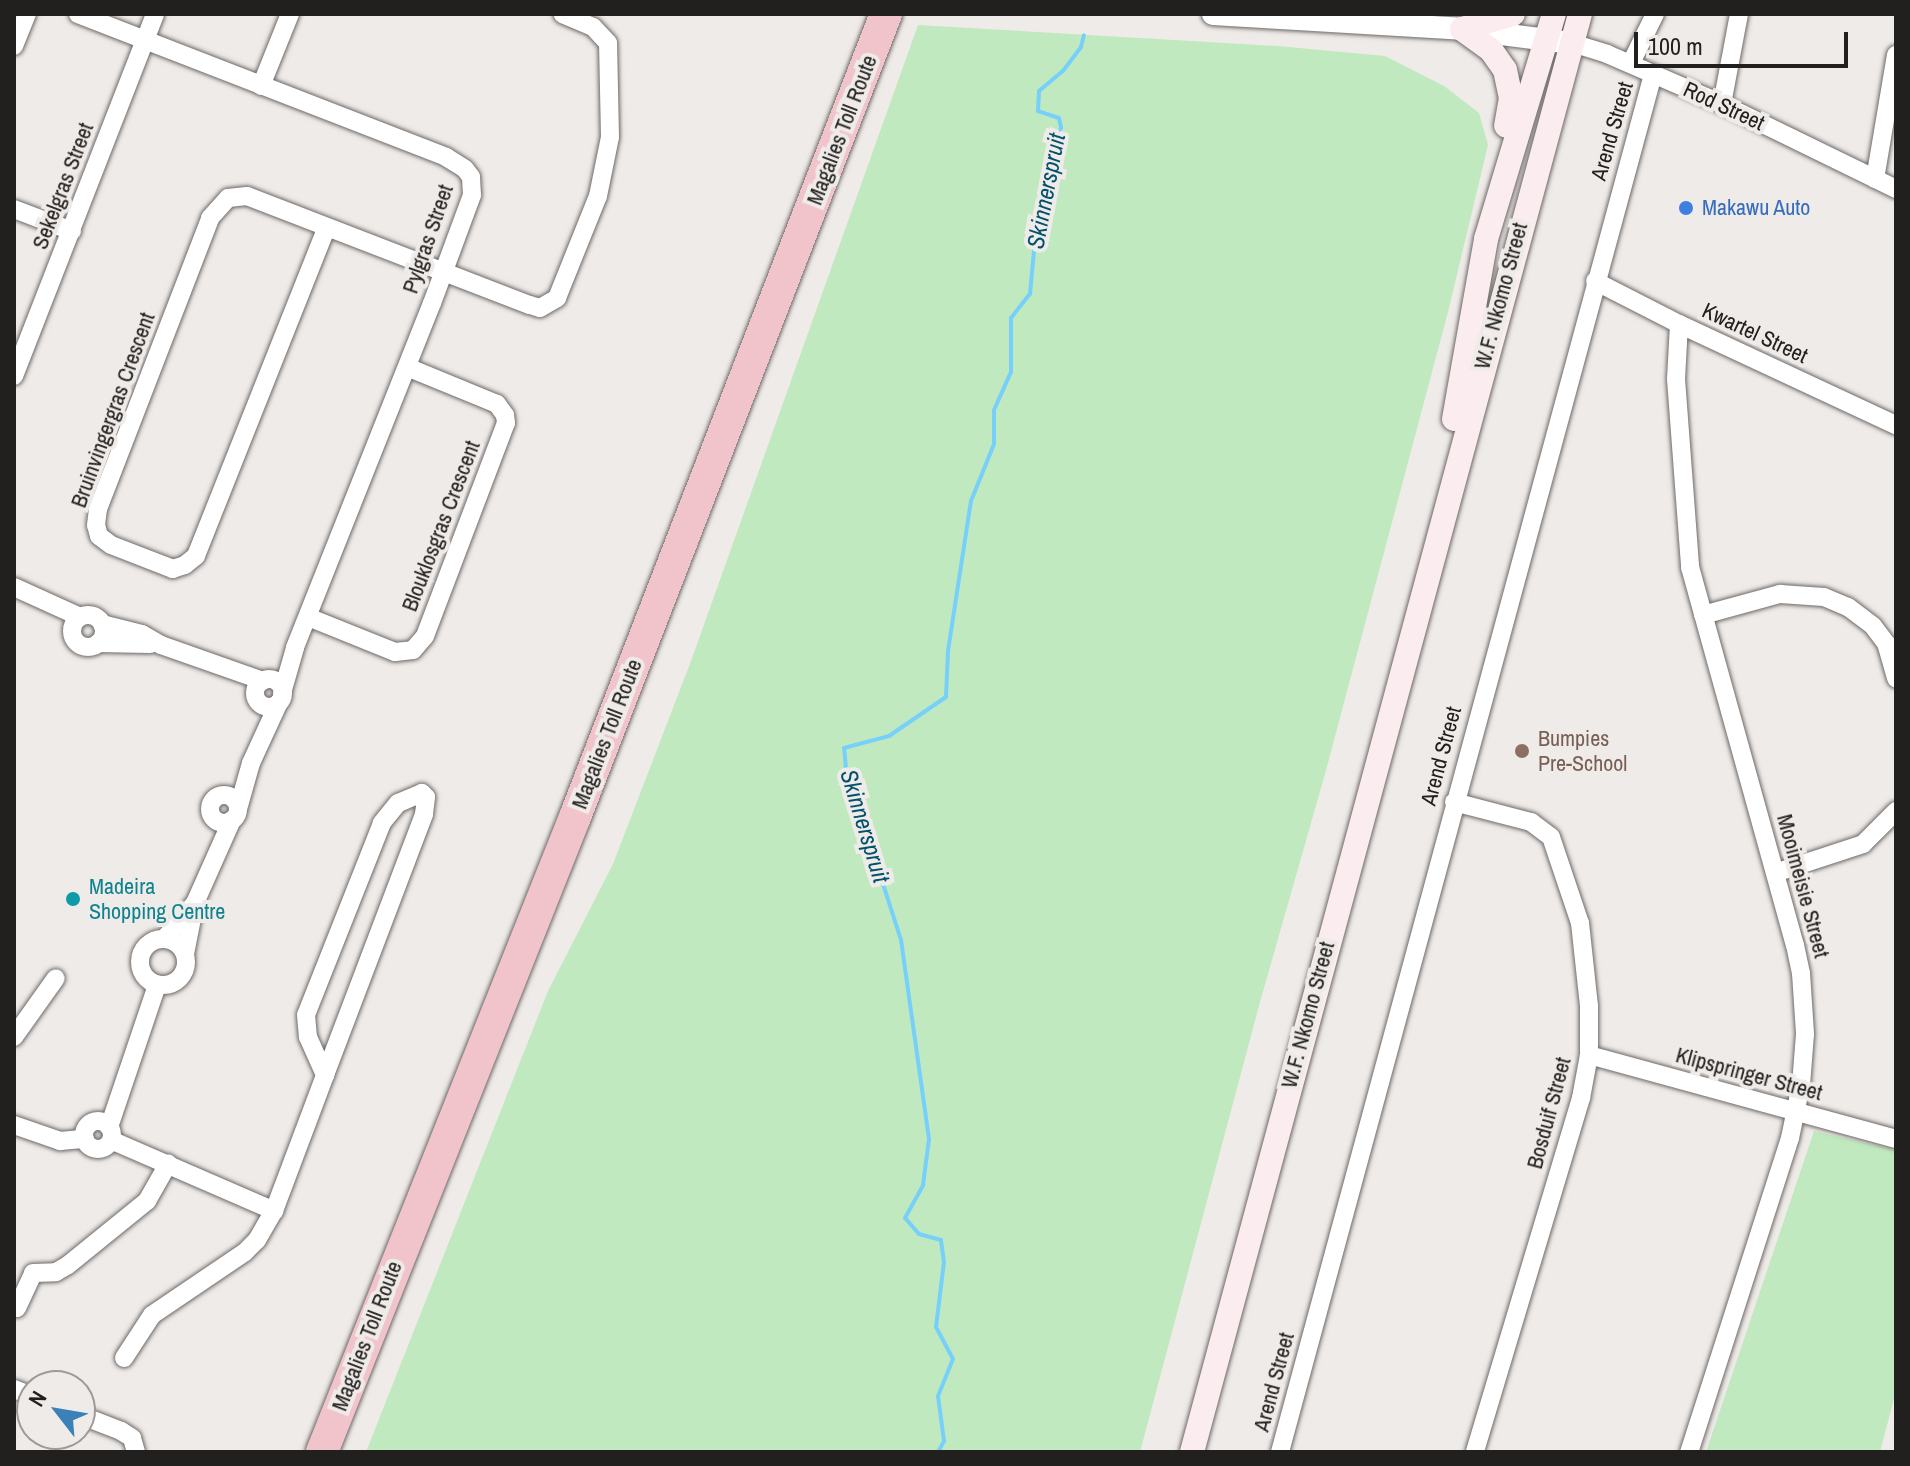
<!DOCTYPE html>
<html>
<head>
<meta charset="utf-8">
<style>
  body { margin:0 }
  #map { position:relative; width:1910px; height:1466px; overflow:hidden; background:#efebe8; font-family:"Archivo Narrow",sans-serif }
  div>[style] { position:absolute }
  .green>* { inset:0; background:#c1e9bf }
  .stream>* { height:4px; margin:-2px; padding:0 2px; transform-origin:2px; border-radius:2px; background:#77d0f9 }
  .roads { filter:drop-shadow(0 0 2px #6d6967) drop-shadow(0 0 2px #6d6967) }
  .minor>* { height:18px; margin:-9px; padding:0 9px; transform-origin:9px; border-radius:9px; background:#fff }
  .minor>.ring { margin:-9px; padding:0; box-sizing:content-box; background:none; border:18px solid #fff; border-radius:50% }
  .tertiary>* { height:22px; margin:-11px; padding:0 11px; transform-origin:11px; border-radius:11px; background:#fff }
  .secondary>* { height:24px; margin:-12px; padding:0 12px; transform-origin:12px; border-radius:12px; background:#fbedef }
  .motorway>* { height:32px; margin:-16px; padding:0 16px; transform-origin:16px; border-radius:16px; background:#f1c3ca }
  .dots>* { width:22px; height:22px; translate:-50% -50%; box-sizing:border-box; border:4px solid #efebe8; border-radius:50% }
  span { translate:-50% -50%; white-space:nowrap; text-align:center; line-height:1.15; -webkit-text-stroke:8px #efebe8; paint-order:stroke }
  .street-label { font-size:22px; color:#22201f }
  .shop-label { font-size:22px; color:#366cbe }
  .left { translate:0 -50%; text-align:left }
  .education-label { font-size:22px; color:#785e54 }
  .culture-label { font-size:22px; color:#0d838f }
  .water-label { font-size:24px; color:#03526d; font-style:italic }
  .frame { position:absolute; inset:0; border:16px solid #22201f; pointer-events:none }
  .north { position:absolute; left:16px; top:1370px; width:80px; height:80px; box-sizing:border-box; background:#efebe8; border:2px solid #9d9a98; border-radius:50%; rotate:301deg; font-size:22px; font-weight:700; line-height:32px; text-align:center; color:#22201f }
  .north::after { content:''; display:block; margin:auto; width:28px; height:36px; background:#3981b6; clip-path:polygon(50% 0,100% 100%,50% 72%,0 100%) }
  .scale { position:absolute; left:1634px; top:32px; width:214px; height:36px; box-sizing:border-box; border:4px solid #22201f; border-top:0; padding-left:10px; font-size:24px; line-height:28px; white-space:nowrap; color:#22201f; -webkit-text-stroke:6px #efebe8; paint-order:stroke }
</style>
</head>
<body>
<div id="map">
  <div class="green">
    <i style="clip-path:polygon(918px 25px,1278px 46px,1385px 56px,1444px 86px,1479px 113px,1488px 145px,1448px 312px,1325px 774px,1260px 1002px,1140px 1452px,366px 1452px,548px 991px,613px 864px,691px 661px)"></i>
    <i style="clip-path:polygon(1814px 1131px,1896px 1150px,1896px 1391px,1880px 1452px,1706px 1452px)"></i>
  </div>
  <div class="stream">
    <i style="left:938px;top:1452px;width:13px;rotate:-61deg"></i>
    <i style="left:944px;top:1441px;width:45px;rotate:-97.6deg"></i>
    <i style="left:938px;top:1396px;width:40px;rotate:-68deg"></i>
    <i style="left:953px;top:1359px;width:36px;rotate:-118deg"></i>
    <i style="left:936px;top:1327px;width:65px;rotate:-83deg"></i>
    <i style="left:944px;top:1262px;width:22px;rotate:-98deg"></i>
    <i style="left:941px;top:1240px;width:23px;rotate:-165deg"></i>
    <i style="left:919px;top:1234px;width:21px;rotate:-131deg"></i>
    <i style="left:905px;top:1218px;width:38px;rotate:-61deg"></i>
    <i style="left:923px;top:1185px;width:46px;rotate:-82.6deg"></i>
    <i style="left:929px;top:1139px;width:201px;rotate:-98deg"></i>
    <i style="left:901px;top:940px;width:180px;rotate:-107.8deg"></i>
    <i style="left:846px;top:769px;width:21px;rotate:-95deg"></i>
    <i style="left:844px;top:748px;width:47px;rotate:-14.9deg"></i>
    <i style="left:889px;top:736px;width:69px;rotate:-34.4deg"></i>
    <i style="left:946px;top:697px;width:46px;rotate:-87.5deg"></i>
    <i style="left:948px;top:651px;width:152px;rotate:-81.3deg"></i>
    <i style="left:971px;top:501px;width:61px;rotate:-68deg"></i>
    <i style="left:994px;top:444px;width:34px;rotate:-90deg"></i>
    <i style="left:994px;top:410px;width:42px;rotate:-65.9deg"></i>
    <i style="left:1011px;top:372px;width:54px;rotate:-90deg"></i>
    <i style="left:1011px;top:318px;width:31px;rotate:-52deg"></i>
    <i style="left:1030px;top:294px;width:43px;rotate:-84.7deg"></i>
    <i style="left:1034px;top:251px;width:127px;rotate:-77.7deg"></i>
    <i style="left:1061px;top:127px;width:9px;rotate:-103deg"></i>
    <i style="left:1059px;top:118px;width:22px;rotate:-162deg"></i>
    <i style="left:1038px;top:111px;width:20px;rotate:-87deg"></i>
    <i style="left:1039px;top:91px;width:31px;rotate:-40deg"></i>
    <i style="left:1063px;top:71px;width:30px;rotate:-53deg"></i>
    <i style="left:1081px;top:47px;width:12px;rotate:-76deg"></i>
  </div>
  <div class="roads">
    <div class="minor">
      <i style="left:78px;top:14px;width:395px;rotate:21.2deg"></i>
      <i style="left:446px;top:157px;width:22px;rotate:32deg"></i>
      <i style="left:465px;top:169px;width:10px;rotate:53deg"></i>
      <i style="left:471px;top:177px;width:18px;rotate:87deg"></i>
      <i style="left:472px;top:195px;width:115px;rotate:110.3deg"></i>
      <i style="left:432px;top:303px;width:371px;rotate:111.7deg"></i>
      <i style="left:295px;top:648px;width:47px;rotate:106.1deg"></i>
      <i style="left:1572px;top:43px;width:37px;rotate:17deg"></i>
      <i style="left:1607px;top:54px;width:125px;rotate:23.5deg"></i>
      <i style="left:1722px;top:104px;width:194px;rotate:26deg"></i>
      <i style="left:14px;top:46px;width:35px;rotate:-68deg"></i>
      <i style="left:1631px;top:63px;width:55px;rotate:-63.9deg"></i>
      <i style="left:261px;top:86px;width:78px;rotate:-68.1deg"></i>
      <i style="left:1722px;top:104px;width:92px;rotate:-79.3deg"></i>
      <i style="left:1875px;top:179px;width:126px;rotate:-80.4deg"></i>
      <i style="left:14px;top:209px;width:62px;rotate:20.8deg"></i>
      <i style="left:326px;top:229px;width:352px;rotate:111.7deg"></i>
      <i style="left:196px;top:556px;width:14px;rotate:141deg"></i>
      <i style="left:185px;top:565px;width:13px;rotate:162deg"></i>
      <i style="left:173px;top:569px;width:66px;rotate:-158.8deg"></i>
      <i style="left:111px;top:545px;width:15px;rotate:-143deg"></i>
      <i style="left:99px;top:536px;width:11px;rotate:-105deg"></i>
      <i style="left:96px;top:525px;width:16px;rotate:-83deg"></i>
      <i style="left:98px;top:509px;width:312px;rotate:-68.9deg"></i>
      <i style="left:210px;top:218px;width:27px;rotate:-48deg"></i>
      <i style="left:228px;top:198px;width:19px;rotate:-6deg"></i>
      <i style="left:247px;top:196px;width:303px;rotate:21.1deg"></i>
      <i style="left:530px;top:305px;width:10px;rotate:17deg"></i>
      <i style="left:540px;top:308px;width:20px;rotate:-30deg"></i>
      <i style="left:557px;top:298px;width:110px;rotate:-68.1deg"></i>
      <i style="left:598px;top:196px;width:60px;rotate:-78.5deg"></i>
      <i style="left:610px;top:137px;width:94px;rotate:-91.2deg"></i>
      <i style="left:608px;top:43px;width:22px;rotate:-133deg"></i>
      <i style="left:593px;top:27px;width:33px;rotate:-157deg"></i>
      <i style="left:1595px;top:281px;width:94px;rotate:27.1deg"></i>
      <i style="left:1679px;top:324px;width:239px;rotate:25deg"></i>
      <i style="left:1679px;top:324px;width:55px;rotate:93.1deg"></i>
      <i style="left:1676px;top:379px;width:189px;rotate:85.7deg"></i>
      <i style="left:1690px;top:567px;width:392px;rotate:74.5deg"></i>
      <i style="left:1795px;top:945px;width:29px;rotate:78deg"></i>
      <i style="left:1801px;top:973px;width:61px;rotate:86.2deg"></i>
      <i style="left:1805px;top:1034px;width:51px;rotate:94.5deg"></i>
      <i style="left:1801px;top:1085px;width:54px;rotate:101.7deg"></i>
      <i style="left:1790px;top:1138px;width:330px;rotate:107.8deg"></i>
      <i style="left:14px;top:376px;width:388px;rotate:-68.7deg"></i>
      <i style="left:14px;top:587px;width:72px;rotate:24.4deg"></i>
      <i style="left:1703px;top:615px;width:80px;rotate:-15.3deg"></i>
      <i style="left:1780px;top:594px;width:44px;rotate:3.9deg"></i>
      <i style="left:1824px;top:597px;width:26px;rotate:23deg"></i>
      <i style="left:1848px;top:607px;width:31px;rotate:37deg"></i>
      <i style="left:1873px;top:626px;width:21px;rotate:53deg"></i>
      <i style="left:1886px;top:643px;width:37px;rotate:74deg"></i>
      <i class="ring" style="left:72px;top:615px;width:14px;height:14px"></i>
      <i style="left:308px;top:617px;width:94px;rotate:21.9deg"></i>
      <i style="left:395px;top:652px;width:18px;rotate:-6deg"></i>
      <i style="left:413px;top:650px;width:18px;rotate:-49deg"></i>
      <i style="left:425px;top:636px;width:228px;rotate:-69.2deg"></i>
      <i style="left:506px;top:423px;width:8px;rotate:-97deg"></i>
      <i style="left:505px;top:415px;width:14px;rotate:-126deg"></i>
      <i style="left:497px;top:404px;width:97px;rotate:-157.7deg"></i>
      <i style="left:102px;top:624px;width:41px;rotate:14deg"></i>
      <i style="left:142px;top:634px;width:22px;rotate:30deg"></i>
      <i style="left:161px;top:645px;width:108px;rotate:19.4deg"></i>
      <i style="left:98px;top:643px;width:52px;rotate:1.1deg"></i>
      <i class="ring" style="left:255px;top:679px;width:10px;height:10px"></i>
      <i class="ring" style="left:210px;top:795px;width:10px;height:10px"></i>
      <i style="left:1454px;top:802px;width:80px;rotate:14.6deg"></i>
      <i style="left:1531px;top:822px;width:25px;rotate:37deg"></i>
      <i style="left:1551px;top:837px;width:91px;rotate:71.4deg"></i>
      <i style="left:1580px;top:923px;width:83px;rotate:83.8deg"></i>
      <i style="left:1589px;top:1006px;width:49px;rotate:90deg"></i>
      <i style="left:1589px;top:1055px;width:44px;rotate:100.5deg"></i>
      <i style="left:1581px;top:1098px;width:370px;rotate:106.7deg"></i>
      <i style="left:238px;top:809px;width:48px;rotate:-74.2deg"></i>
      <i style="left:251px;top:763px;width:67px;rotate:-65.3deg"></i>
      <i style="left:1775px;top:873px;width:93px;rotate:-18.2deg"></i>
      <i style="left:1863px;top:844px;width:47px;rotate:-45deg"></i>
      <i class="ring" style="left:140px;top:939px;width:28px;height:28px"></i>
      <i style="left:164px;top:939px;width:48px;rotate:-49.3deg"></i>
      <i style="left:185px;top:954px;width:52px;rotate:-78.9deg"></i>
      <i style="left:195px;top:903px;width:91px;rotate:-66deg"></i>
      <i style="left:14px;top:1037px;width:72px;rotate:-54.6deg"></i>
      <i style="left:1589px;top:1055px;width:318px;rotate:15.3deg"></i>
      <i class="ring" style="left:84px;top:1121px;width:10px;height:10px"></i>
      <i style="left:14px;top:1125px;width:49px;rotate:19.2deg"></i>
      <i style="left:60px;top:1141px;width:25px;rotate:-5deg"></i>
      <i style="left:109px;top:1127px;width:150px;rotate:-71.3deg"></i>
      <i style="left:111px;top:1140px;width:178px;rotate:23.5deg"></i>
      <i style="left:17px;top:1308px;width:38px;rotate:-65deg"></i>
      <i style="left:33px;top:1273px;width:23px;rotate:-2deg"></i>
      <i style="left:56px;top:1272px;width:14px;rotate:-30deg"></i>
      <i style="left:68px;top:1265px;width:102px;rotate:-39deg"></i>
      <i style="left:147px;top:1201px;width:43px;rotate:-60.4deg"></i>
      <i style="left:124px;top:1358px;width:51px;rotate:-56.9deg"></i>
      <i style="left:152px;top:1315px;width:112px;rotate:-34.1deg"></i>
      <i style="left:245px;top:1252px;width:17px;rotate:-45deg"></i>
      <i style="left:257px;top:1240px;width:34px;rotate:-60deg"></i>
      <i style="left:274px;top:1211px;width:145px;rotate:-69.4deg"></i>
      <i style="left:325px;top:1075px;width:279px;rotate:-69.2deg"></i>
      <i style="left:424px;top:814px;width:17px;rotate:-83deg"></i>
      <i style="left:426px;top:797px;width:6px;rotate:-135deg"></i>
      <i style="left:422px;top:793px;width:26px;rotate:157deg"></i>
      <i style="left:398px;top:803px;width:26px;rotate:129deg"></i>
      <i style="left:382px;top:823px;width:206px;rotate:111.6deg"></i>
      <i style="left:306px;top:1015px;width:22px;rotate:85deg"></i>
      <i style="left:308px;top:1037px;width:42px;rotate:65.9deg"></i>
      <i style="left:14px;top:1389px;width:19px;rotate:21deg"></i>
      <i style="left:80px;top:1415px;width:44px;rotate:21.3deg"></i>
      <i style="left:121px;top:1431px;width:13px;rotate:32deg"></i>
      <i style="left:132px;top:1438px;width:15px;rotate:74deg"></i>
      <i style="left:1280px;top:1452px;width:1428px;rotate:-74.85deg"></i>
    </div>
    <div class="tertiary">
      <i style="left:1213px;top:14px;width:249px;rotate:3.4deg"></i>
      <i style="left:1462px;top:29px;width:111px;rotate:7.3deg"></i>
    </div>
    <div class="secondary">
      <i style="left:1462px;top:29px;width:36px;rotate:36deg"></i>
      <i style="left:1491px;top:50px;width:24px;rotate:55deg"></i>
      <i style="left:1505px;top:70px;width:29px;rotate:78deg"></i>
      <i style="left:1511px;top:98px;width:28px;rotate:100deg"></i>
      <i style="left:1462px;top:29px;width:53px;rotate:-16.4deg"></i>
      <i style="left:1454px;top:419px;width:183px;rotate:-79.9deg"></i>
      <i style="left:1486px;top:239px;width:235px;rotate:-73.2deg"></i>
      <i style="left:1192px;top:1452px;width:1489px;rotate:-74.9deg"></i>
    </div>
    <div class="motorway">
      <i style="left:322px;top:1452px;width:684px;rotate:-68.28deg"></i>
      <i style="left:575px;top:817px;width:861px;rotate:-68.83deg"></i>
    </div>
  </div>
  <div class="dots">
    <i style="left:1686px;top:208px;background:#3f7fe0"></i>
    <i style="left:1522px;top:751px;background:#8d6e63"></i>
    <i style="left:73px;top:899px;background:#0f9aa8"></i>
  </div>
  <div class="street-label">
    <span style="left:1724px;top:106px;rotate:25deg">Rod Street</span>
    <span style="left:842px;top:130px;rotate:-69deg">Magalies Toll Route</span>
    <span style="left:1612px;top:131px;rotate:-74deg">Arend Street</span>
    <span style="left:63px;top:186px;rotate:-69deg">Sekelgras Street</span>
    <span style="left:428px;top:239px;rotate:-71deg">Pylgras Street</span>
    <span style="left:1501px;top:296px;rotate:-75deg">W.F. Nkomo Street</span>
    <span style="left:1755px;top:333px;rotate:25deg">Kwartel Street</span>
    <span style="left:113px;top:410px;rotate:-70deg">Bruinvingergras Crescent</span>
    <span style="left:441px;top:526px;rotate:-69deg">Blouklosgras Crescent</span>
    <span style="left:607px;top:734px;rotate:-69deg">Magalies Toll Route</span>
    <span style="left:1441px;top:756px;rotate:-75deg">Arend Street</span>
    <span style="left:1803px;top:886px;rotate:75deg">Mooimeisie Street</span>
    <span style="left:1308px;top:1015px;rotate:-75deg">W.F. Nkomo Street</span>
    <span style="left:1749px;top:1074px;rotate:15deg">Klipspringer Street</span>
    <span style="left:1549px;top:1113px;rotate:-75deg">Bosduif Street</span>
    <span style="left:367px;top:1336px;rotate:-69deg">Magalies Toll Route</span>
    <span style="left:1274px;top:1382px;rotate:-75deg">Arend Street</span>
  </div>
  <div class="shop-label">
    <span class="left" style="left:1702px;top:208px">Makawu Auto</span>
  </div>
  <div class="education-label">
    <span class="left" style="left:1538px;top:751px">Bumpies<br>Pre-School</span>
  </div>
  <div class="culture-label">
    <span class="left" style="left:89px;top:899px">Madeira<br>Shopping Centre</span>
  </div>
  <div class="water-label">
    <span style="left:1046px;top:191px;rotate:-79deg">Skinnerspruit</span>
    <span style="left:865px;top:826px;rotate:73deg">Skinnerspruit</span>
  </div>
  <div class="frame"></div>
  <div class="north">N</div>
  <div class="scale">100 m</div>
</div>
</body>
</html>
